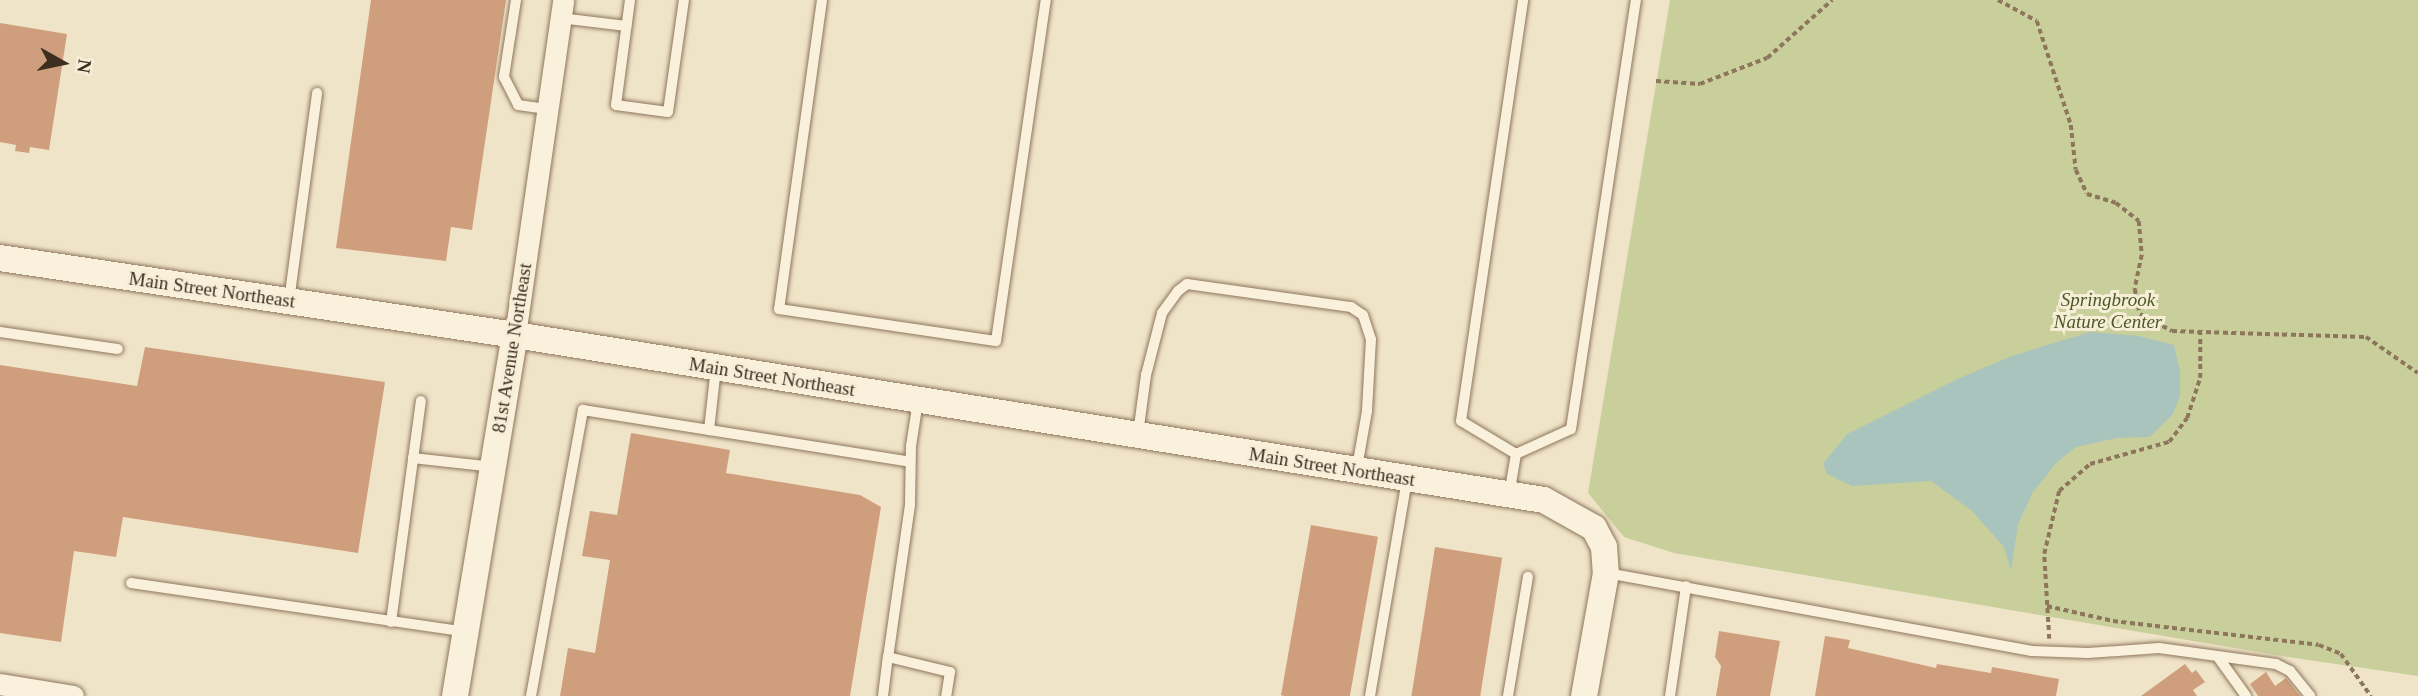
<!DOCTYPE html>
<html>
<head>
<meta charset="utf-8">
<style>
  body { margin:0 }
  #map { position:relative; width:2418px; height:696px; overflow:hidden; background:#f0e4c8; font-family:"Times New Roman",serif }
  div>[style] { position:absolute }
  .green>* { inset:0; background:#c9cf9b }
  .water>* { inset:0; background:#a9c4bc }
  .building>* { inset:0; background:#cf9f7d; transform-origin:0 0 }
  .path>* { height:3.5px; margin-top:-1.75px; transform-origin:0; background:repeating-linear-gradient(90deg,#8d765c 0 5px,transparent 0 8.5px) }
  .roads { filter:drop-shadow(0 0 2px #8d765c) drop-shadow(0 0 2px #8d765c) }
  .service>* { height:10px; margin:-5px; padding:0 5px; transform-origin:5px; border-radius:5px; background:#faf1dc }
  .minor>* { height:21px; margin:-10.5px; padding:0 10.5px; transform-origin:10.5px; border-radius:10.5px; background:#faf1dc }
  .tertiary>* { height:26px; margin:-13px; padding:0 13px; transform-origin:13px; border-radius:13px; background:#faf1dc }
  span { translate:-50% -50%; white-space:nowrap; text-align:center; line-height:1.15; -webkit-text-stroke:6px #f7eed8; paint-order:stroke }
  .street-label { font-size:19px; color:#3d2e20 }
  .park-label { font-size:19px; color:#4d5a26; font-style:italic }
  .north { position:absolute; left:28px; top:28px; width:70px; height:70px; -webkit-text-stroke:5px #f7eed8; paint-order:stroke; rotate:99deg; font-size:19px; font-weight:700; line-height:28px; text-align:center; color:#3d2e20 }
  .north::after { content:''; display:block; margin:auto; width:24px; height:32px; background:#3d2e20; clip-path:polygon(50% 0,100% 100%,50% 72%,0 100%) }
</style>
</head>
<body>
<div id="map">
  <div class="green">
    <i style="clip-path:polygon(1670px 0,2418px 0,2418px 676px,2288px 657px,1674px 553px,1624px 537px,1588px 493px)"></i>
  </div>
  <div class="water">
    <i style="clip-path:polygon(2090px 332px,2139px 336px,2174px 345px,2180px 371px,2180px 396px,2173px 414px,2150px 437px,2117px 438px,2076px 447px,2058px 461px,2033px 492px,2018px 524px,2011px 571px,2004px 547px,1972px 511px,1931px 481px,1852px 486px,1827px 474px,1823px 464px,1847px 434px,1955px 380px,2012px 356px)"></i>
  </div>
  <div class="building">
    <i style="clip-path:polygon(371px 0,506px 0,472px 230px,451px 227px,446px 261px,336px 248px)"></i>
    <i style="clip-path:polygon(0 23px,67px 34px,49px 150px,30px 147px,29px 153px,15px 151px,16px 145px,0 142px)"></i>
    <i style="clip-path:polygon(145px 347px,385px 382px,358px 553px,123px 517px,116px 557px,74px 551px,61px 642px,0 633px,0 365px,137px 386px)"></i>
    <i style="clip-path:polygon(631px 433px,730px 450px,726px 473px,860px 495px,881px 507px,850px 696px,560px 696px,568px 648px,595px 653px,610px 560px,582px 556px,590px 511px,617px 515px)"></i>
    <i style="left:1311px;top:525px;width:68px;height:173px;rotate:10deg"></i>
    <i style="left:1435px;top:547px;width:68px;height:151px;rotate:9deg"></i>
    <i style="clip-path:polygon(1719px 631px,1780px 641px,1770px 696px,1716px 696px,1721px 666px,1715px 657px)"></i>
    <i style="clip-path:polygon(1825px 636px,1850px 640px,1848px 648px,1936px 668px,1937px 664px,1991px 673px,1992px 667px,2059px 679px,2056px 696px,1815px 696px)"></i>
    <i style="clip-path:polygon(2185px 664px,2192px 673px,2196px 670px,2205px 682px,2193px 690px,2197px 696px,2141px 696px)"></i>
    <i style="clip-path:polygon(2266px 672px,2275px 686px,2286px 678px,2300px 696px,2258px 696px,2250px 684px)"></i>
  </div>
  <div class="path">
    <i style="left:1998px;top:0;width:44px;rotate:28.3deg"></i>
    <i style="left:2037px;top:21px;width:109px;rotate:71.9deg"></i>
    <i style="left:2071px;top:125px;width:45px;rotate:83.7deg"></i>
    <i style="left:2076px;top:170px;width:26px;rotate:65deg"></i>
    <i style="left:2087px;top:194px;width:30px;rotate:17deg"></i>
    <i style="left:2116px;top:203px;width:29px;rotate:38deg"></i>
    <i style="left:2139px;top:221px;width:34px;rotate:85deg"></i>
    <i style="left:2142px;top:255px;width:35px;rotate:102deg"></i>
    <i style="left:2135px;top:289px;width:25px;rotate:79deg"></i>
    <i style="left:2140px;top:314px;width:36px;rotate:28deg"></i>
    <i style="left:2172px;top:331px;width:194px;rotate:1.8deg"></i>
    <i style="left:2366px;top:337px;width:63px;rotate:34.7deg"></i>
    <i style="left:1656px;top:81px;width:44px;rotate:3.9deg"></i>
    <i style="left:1700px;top:84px;width:72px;rotate:-21.2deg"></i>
    <i style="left:1767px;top:58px;width:87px;rotate:-41.7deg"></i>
    <i style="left:2047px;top:606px;width:68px;rotate:12.8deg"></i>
    <i style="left:2113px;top:621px;width:207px;rotate:6.6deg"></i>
    <i style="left:2319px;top:645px;width:24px;rotate:22deg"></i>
    <i style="left:2341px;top:654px;width:52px;rotate:54.5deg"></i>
    <i style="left:2049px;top:639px;width:85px;rotate:-93.4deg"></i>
    <i style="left:2044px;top:554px;width:65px;rotate:-76.6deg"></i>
    <i style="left:2059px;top:491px;width:41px;rotate:-41.1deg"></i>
    <i style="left:2090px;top:464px;width:82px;rotate:-15.6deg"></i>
    <i style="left:2169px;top:442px;width:30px;rotate:-53deg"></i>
    <i style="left:2187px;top:418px;width:42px;rotate:-72deg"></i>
    <i style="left:2200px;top:378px;width:45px;rotate:-90deg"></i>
  </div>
  <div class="roads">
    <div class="service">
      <i style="left:516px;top:0;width:78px;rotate:98.9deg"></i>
      <i style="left:504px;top:77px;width:31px;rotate:63deg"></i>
      <i style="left:518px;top:105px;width:29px;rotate:8deg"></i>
      <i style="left:630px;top:0;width:106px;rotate:97.6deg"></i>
      <i style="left:616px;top:105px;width:52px;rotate:7.7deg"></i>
      <i style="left:668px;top:112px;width:113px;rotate:-81.9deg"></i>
      <i style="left:822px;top:0;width:312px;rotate:97.9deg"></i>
      <i style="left:779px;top:309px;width:219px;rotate:8.4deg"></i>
      <i style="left:996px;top:341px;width:345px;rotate:-81.7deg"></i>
      <i style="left:560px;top:18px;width:67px;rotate:6.8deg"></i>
      <i style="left:289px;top:301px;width:210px;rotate:-82.3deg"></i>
      <i style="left:0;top:332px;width:119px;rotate:8.2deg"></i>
      <i style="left:918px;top:401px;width:46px;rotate:98.8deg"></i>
      <i style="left:911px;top:446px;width:59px;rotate:91deg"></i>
      <i style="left:910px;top:505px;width:154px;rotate:98.2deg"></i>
      <i style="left:888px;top:657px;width:64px;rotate:13.6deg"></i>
      <i style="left:950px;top:672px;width:24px;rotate:99deg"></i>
      <i style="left:709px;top:430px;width:62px;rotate:-83.6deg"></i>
      <i style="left:1138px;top:434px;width:60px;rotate:-82.3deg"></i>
      <i style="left:1146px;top:375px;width:64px;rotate:-75.5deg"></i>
      <i style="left:1162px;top:313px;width:27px;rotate:-54deg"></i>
      <i style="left:1178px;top:291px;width:11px;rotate:-38deg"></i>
      <i style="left:1187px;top:284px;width:166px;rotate:8deg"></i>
      <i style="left:1351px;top:307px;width:14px;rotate:34deg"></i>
      <i style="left:1363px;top:315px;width:25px;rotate:72deg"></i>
      <i style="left:1371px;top:339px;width:72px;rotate:93.2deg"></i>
      <i style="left:1367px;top:411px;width:58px;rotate:100deg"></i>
      <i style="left:1516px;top:454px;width:60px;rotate:-24.4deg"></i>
      <i style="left:1571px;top:429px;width:434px;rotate:-81.4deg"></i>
      <i style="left:1516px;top:454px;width:64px;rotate:-149deg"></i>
      <i style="left:1461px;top:421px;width:426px;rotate:-81.6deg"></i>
      <i style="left:413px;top:458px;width:81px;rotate:6.4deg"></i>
      <i style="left:1509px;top:495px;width:42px;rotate:-80.3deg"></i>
      <i style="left:1607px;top:573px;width:432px;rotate:10.4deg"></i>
      <i style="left:2032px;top:651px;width:56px;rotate:2deg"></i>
      <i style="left:2088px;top:653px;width:71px;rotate:-4deg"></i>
      <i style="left:2159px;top:648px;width:118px;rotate:7.8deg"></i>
      <i style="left:2276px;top:664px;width:16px;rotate:27deg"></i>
      <i style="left:2290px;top:671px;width:32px;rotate:51deg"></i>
      <i style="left:131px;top:583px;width:339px;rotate:8.3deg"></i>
      <i style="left:391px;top:622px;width:223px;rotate:-82.3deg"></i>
      <i style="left:2218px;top:657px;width:48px;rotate:54.3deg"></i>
      <i style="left:531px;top:696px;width:291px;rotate:-79.7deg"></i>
      <i style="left:583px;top:410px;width:331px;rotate:9deg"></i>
      <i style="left:883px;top:696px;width:39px;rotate:-83deg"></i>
      <i style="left:1370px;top:696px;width:220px;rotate:-80.3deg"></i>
      <i style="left:1508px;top:696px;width:121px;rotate:-80.5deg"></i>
      <i style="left:1670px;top:696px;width:111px;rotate:-81.7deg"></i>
    </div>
    <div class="minor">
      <i style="left:515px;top:335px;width:338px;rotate:-81.8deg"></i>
      <i style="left:0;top:684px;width:74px;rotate:9.3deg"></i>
    </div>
    <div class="tertiary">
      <i style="left:0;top:258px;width:521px;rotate:8.5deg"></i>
      <i style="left:515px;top:335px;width:1042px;rotate:9.11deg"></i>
      <i style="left:1544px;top:500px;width:57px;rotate:29.2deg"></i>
      <i style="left:1594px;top:528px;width:21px;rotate:62deg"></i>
      <i style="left:1604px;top:547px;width:26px;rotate:86deg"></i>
      <i style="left:1606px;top:573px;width:125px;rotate:100.1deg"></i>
      <i style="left:455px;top:696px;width:366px;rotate:-80.6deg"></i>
    </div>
  </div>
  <div class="street-label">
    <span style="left:212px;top:290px;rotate:8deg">Main Street Northeast</span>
    <span style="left:512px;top:348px;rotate:-81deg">81st Avenue Northeast</span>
    <span style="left:772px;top:377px;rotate:9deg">Main Street Northeast</span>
    <span style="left:1332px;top:467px;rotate:9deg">Main Street Northeast</span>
  </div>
  <div class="park-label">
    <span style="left:2108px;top:311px">Springbrook<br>Nature Center</span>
  </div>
  <div class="north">N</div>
</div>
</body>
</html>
